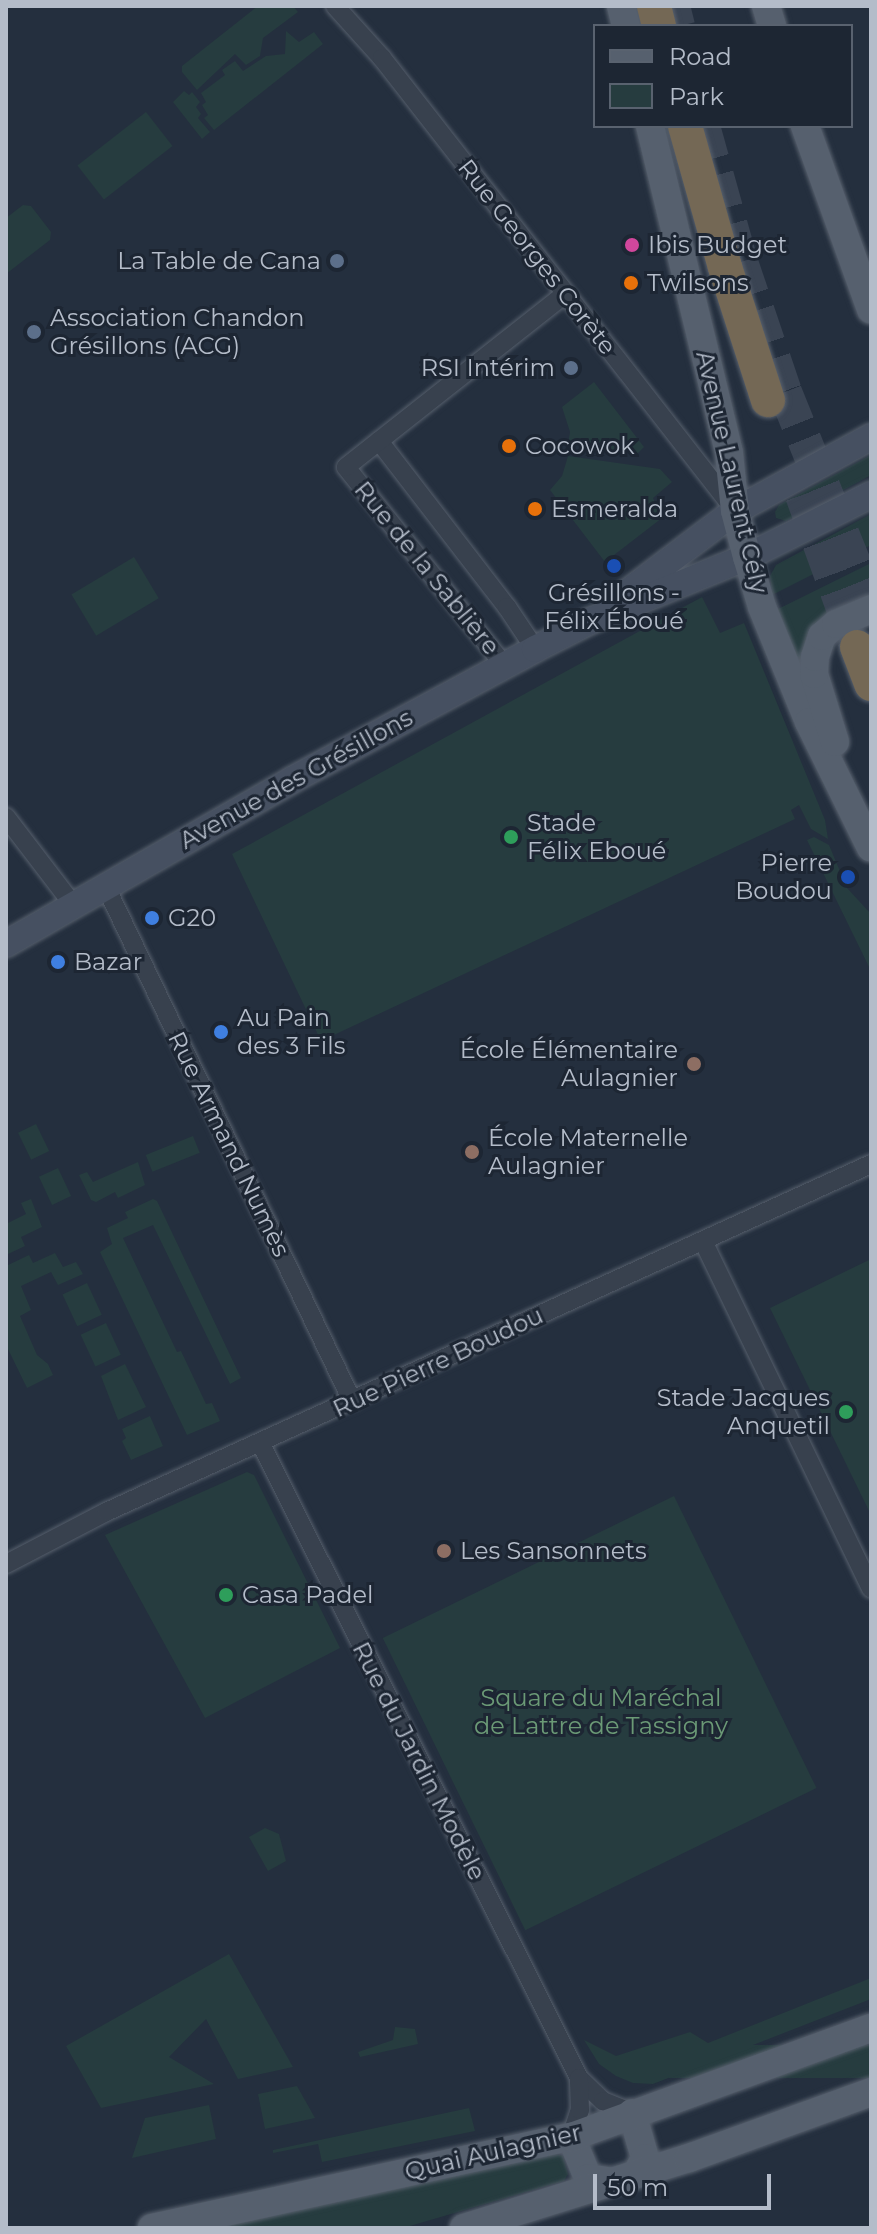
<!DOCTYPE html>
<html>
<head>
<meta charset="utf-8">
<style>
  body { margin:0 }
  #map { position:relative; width:877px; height:2234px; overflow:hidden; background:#242f3e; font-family:Montserrat,sans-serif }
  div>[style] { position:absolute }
  .green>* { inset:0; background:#263c3f; transform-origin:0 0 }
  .highway-tunnel>* { height:34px; margin-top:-17px; transform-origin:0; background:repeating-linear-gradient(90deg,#3a4453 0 34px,transparent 0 51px) }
  .roads { filter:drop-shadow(0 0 2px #565f6c) drop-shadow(0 0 2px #565f6c) }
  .street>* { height:18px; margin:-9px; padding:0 9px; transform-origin:9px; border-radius:9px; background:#38414e }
  .secondary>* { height:26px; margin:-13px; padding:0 13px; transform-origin:13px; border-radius:13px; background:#465061 }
  .primary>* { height:28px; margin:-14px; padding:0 14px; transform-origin:14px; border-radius:14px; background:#56606e }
  .highway>* { height:34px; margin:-17px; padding:0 17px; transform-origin:17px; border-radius:17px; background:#746855 }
  .dots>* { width:22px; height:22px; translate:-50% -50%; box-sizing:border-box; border:4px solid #1d2633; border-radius:50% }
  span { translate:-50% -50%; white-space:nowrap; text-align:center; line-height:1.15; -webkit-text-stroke:6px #1d2633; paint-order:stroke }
  .poi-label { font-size:24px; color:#b4bcc9 }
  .left { translate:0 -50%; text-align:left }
  .right { translate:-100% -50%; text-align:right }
  .street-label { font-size:24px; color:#b4bcc9 }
  .park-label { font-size:24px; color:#6b9a76 }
  .frame { position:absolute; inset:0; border:8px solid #b4bcc9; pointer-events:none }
  .legend { position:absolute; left:593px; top:24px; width:260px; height:104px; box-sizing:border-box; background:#1d2633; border:2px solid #59626f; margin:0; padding:10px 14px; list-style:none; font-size:24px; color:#b4bcc9 }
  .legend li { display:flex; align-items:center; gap:16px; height:40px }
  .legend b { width:40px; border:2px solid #59626f }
  .scale { position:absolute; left:593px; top:2174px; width:178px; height:36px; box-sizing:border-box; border:4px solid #b4bcc9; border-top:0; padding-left:10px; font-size:24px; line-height:28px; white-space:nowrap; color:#b4bcc9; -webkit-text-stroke:6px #1d2633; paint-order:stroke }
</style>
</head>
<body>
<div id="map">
  <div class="green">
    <i style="clip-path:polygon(258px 6px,293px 6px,298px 12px,263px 38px,260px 56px,246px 65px,235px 54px,197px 90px,182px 72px,182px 66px)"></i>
    <i style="clip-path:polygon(286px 31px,299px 42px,314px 32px,323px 44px,214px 130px,204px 118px,208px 115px,202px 105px,206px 102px,201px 93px,225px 75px,222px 70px,235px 61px,243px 71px,266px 56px,285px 54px)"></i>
    <i style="clip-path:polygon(184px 91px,189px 95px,192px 92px,200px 102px,196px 107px,201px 114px,198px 118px,210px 132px,202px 139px,173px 102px)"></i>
    <i style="left:146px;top:112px;width:43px;height:87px;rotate:52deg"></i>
    <i style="clip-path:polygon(23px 205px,31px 206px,51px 232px,50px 240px,6px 274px,6px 218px)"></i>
    <i style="clip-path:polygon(594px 382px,644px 447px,637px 454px,568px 444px,570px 432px,562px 407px)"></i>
    <i style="clip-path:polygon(871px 455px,871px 475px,786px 521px,776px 518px,775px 512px,779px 505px)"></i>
    <i style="clip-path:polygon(568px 456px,660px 469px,672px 482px,653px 498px,662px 518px,605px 562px,550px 490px,562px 476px)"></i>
    <i style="clip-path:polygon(871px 514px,871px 545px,772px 595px,770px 576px,776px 565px)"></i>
    <i style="left:134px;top:557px;width:48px;height:73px;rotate:59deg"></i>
    <i style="clip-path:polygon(871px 563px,871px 597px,798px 663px,776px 610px)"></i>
    <i style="clip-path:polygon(702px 597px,720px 633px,744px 623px,825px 820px,828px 839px,811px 829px,799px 805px,791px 810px,795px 819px,321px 1041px,232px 854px)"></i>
    <i style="clip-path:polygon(814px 837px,829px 845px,847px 888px,871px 914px,871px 971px,807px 840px)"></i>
    <i style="left:36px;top:1124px;width:30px;height:20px;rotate:64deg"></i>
    <i style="left:193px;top:1136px;width:18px;height:51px;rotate:68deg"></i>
    <i style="clip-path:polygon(138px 1162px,145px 1185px,118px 1198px,115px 1192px,96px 1202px,91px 1200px,79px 1175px,87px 1172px,93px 1182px)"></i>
    <i style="left:58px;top:1168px;width:31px;height:21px;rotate:65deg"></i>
    <i style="clip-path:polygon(31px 1199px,42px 1227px,21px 1237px,25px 1246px,6px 1255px,6px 1224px,26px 1214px,21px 1203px)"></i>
    <i style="clip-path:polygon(153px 1199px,157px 1201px,241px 1378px,230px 1384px,153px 1225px,123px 1238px,177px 1352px,181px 1351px,206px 1404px,212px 1403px,220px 1421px,187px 1435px,100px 1252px,112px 1244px,107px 1228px,128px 1218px,125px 1212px)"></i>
    <i style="clip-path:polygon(55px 1253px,63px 1267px,76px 1262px,83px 1274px,58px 1285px,51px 1272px,21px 1286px,31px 1310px,20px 1316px,37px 1355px,48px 1364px,53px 1375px,27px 1388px,6px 1345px,6px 1266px,29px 1255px,33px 1263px)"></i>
    <i style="clip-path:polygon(871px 1259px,871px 1515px,770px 1308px)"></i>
    <i style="left:87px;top:1283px;width:35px;height:27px;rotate:65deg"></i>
    <i style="left:106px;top:1323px;width:35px;height:28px;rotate:65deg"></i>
    <i style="clip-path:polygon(125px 1364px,146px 1407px,118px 1420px,101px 1376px)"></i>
    <i style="clip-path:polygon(150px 1416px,163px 1446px,131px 1460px,122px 1441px,126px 1438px,122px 1429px)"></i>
    <i style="clip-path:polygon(247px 1472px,254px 1475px,340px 1648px,205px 1718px,105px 1535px)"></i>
    <i style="left:674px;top:1496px;width:325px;height:324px;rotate:64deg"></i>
    <i style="clip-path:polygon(265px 1828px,279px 1834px,286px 1861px,268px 1871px,249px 1837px)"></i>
    <i style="clip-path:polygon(229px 1954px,293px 2067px,238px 2079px,206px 2019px,169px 2057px,214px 2084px,101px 2108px,66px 2046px)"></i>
    <i style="clip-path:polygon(871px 1978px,871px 1999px,653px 2084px,633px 2083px,616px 2076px,599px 2064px,584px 2040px,616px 2056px,690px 2032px,708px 2043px)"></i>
    <i style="clip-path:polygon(395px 2027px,415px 2029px,418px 2044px,360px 2057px,358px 2052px,393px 2040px)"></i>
    <i style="left:871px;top:2045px;width:33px;height:202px;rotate:90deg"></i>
    <i style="clip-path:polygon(297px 2086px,315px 2118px,265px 2129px,258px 2094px)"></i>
    <i style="clip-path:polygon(209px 2105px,216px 2139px,132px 2158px,145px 2118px)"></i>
    <i style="clip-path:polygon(469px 2108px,475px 2131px,322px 2162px,318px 2144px,273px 2153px,273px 2150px)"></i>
    <i style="clip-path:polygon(555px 2154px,563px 2156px,568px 2174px,564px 2181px,403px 2228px,211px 2228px)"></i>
  </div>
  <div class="highway-tunnel">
    <i style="left:673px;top:6px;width:21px;rotate:76deg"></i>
    <i style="left:703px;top:126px;width:141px;rotate:74.4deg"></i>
    <i style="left:741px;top:262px;width:137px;rotate:71.3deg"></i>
    <i style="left:785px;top:392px;width:230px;rotate:68deg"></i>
    <i style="left:802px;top:495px;width:162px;rotate:70.1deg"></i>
  </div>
  <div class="roads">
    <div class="street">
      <i style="left:335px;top:6px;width:70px;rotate:47.9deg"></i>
      <i style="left:382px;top:58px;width:572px;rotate:52.03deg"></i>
      <i style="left:379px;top:441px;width:210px;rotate:52.4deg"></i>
      <i style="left:507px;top:607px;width:50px;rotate:56.3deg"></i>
      <i style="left:504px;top:665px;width:253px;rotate:-128.6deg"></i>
      <i style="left:346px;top:467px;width:279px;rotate:-38.3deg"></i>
      <i style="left:6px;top:817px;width:112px;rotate:52.6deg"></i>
      <i style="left:106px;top:887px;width:570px;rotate:64.42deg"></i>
      <i style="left:703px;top:1241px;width:386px;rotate:64.2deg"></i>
      <i style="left:261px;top:1444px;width:709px;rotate:63.36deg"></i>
      <i style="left:579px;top:2078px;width:33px;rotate:44deg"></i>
      <i style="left:603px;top:2101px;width:31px;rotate:22deg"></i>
      <i style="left:6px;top:1564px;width:113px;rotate:-27.5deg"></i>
      <i style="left:106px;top:1512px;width:840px;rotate:-24.46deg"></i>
      <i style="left:571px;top:2137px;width:28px;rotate:-72deg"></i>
      <i style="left:580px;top:2110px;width:32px;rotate:-92deg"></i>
    </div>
    <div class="secondary">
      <i style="left:616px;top:601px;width:149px;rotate:-37.1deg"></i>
      <i style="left:735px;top:511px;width:155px;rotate:-28.6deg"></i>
      <i style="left:6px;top:944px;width:330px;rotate:-29.8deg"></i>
      <i style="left:292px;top:780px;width:276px;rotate:-28.3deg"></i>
      <i style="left:535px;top:649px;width:62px;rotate:-27deg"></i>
      <i style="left:590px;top:621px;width:170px;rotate:-22.2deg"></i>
      <i style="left:747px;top:557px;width:139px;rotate:-26.6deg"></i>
    </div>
    <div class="primary">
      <i style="left:621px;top:6px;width:21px;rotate:76deg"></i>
      <i style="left:766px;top:6px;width:21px;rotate:73deg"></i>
      <i style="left:650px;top:126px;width:336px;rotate:76.4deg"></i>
      <i style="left:729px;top:453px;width:58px;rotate:84.1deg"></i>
      <i style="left:735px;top:511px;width:48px;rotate:75.4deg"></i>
      <i style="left:747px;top:557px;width:52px;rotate:73.3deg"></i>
      <i style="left:762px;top:607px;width:124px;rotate:67.8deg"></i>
      <i style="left:809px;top:722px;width:140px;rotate:63.8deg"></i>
      <i style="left:805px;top:126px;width:195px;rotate:70.2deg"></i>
      <i style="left:835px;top:742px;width:71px;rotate:-107.2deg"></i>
      <i style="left:814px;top:674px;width:17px;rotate:-87deg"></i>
      <i style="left:815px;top:657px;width:22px;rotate:-72deg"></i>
      <i style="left:822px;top:636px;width:18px;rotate:-41deg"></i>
      <i style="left:836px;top:624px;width:38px;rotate:-23deg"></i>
      <i style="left:632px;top:2113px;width:47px;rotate:73.9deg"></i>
      <i style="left:645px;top:2158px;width:18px;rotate:119deg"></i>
      <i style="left:571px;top:2137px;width:44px;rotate:67.5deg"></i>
      <i style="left:588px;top:2178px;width:25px;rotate:9deg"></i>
      <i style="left:152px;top:2228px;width:429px;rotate:-12.3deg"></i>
      <i style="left:571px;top:2137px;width:319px;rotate:-20deg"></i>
      <i style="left:464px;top:2228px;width:236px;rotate:-17.3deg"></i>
      <i style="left:689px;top:2158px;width:194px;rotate:-19.9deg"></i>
    </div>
    <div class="highway">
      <i style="left:654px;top:6px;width:21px;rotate:76deg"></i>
      <i style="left:685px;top:126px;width:147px;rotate:74.2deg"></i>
      <i style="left:725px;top:267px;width:140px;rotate:72.1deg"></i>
      <i style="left:857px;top:647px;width:40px;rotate:69deg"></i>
    </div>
  </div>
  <div class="dots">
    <i style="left:632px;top:245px;background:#d1479c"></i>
    <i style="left:337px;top:261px;background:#5c6f8a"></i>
    <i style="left:631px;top:283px;background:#e8710a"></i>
    <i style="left:34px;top:332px;background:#5c6f8a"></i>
    <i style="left:571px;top:368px;background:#5c6f8a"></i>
    <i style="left:509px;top:446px;background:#e8710a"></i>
    <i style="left:535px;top:509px;background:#e8710a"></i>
    <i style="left:614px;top:566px;background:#1a4fb4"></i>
    <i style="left:511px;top:837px;background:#2e9e5b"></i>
    <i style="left:848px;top:877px;background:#1a4fb4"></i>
    <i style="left:152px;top:918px;background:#3f7fe0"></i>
    <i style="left:58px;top:962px;background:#3f7fe0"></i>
    <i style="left:221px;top:1032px;background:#3f7fe0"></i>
    <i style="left:694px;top:1064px;background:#8d6e63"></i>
    <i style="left:472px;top:1152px;background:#8d6e63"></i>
    <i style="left:846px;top:1412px;background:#2e9e5b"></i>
    <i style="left:444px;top:1551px;background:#8d6e63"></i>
    <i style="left:226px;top:1595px;background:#2e9e5b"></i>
  </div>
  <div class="poi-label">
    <span class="left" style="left:648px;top:245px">Ibis Budget</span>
    <span class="right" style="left:321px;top:261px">La Table de Cana</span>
    <span class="left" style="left:647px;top:283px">Twilsons</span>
    <span class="left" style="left:50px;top:332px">Association Chandon<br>Grésillons (ACG)</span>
    <span class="right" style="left:555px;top:368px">RSI Intérim</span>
    <span class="left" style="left:525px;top:446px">Cocowok</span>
    <span class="left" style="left:551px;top:509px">Esmeralda</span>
    <span style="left:614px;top:607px">Grésillons -<br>Félix Éboué</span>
    <span class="left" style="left:527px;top:837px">Stade<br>Félix Eboué</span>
    <span class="right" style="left:832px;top:877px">Pierre<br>Boudou</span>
    <span class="left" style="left:168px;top:918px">G20</span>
    <span class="left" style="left:74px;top:962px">Bazar</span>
    <span class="left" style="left:237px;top:1032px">Au Pain<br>des 3 Fils</span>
    <span class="right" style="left:678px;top:1064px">École Élémentaire<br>Aulagnier</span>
    <span class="left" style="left:488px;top:1152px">École Maternelle<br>Aulagnier</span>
    <span class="right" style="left:830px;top:1412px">Stade Jacques<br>Anquetil</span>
    <span class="left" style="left:460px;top:1551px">Les Sansonnets</span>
    <span class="left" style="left:242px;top:1595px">Casa Padel</span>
  </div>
  <div class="street-label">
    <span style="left:537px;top:257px;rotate:52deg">Rue Georges Corète</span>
    <span style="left:732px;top:472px;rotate:77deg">Avenue Laurent Cély</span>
    <span style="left:427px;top:568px;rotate:51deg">Rue de la Sablière</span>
    <span style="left:296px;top:779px;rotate:-29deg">Avenue des Grésillons</span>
    <span style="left:229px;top:1144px;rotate:64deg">Rue Armand Numès</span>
    <span style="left:438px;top:1362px;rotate:-25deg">Rue Pierre Boudou</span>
    <span style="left:419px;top:1761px;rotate:63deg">Rue du Jardin Modèle</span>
    <span style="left:493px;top:2152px;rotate:-13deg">Quai Aulagnier</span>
  </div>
  <div class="park-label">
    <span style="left:601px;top:1712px">Square du Maréchal<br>de Lattre de Tassigny</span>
  </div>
  <div class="frame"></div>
  <ul class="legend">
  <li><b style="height:10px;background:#56606e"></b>Road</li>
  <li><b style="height:22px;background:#263c3f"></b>Park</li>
  </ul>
  <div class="scale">50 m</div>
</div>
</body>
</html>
